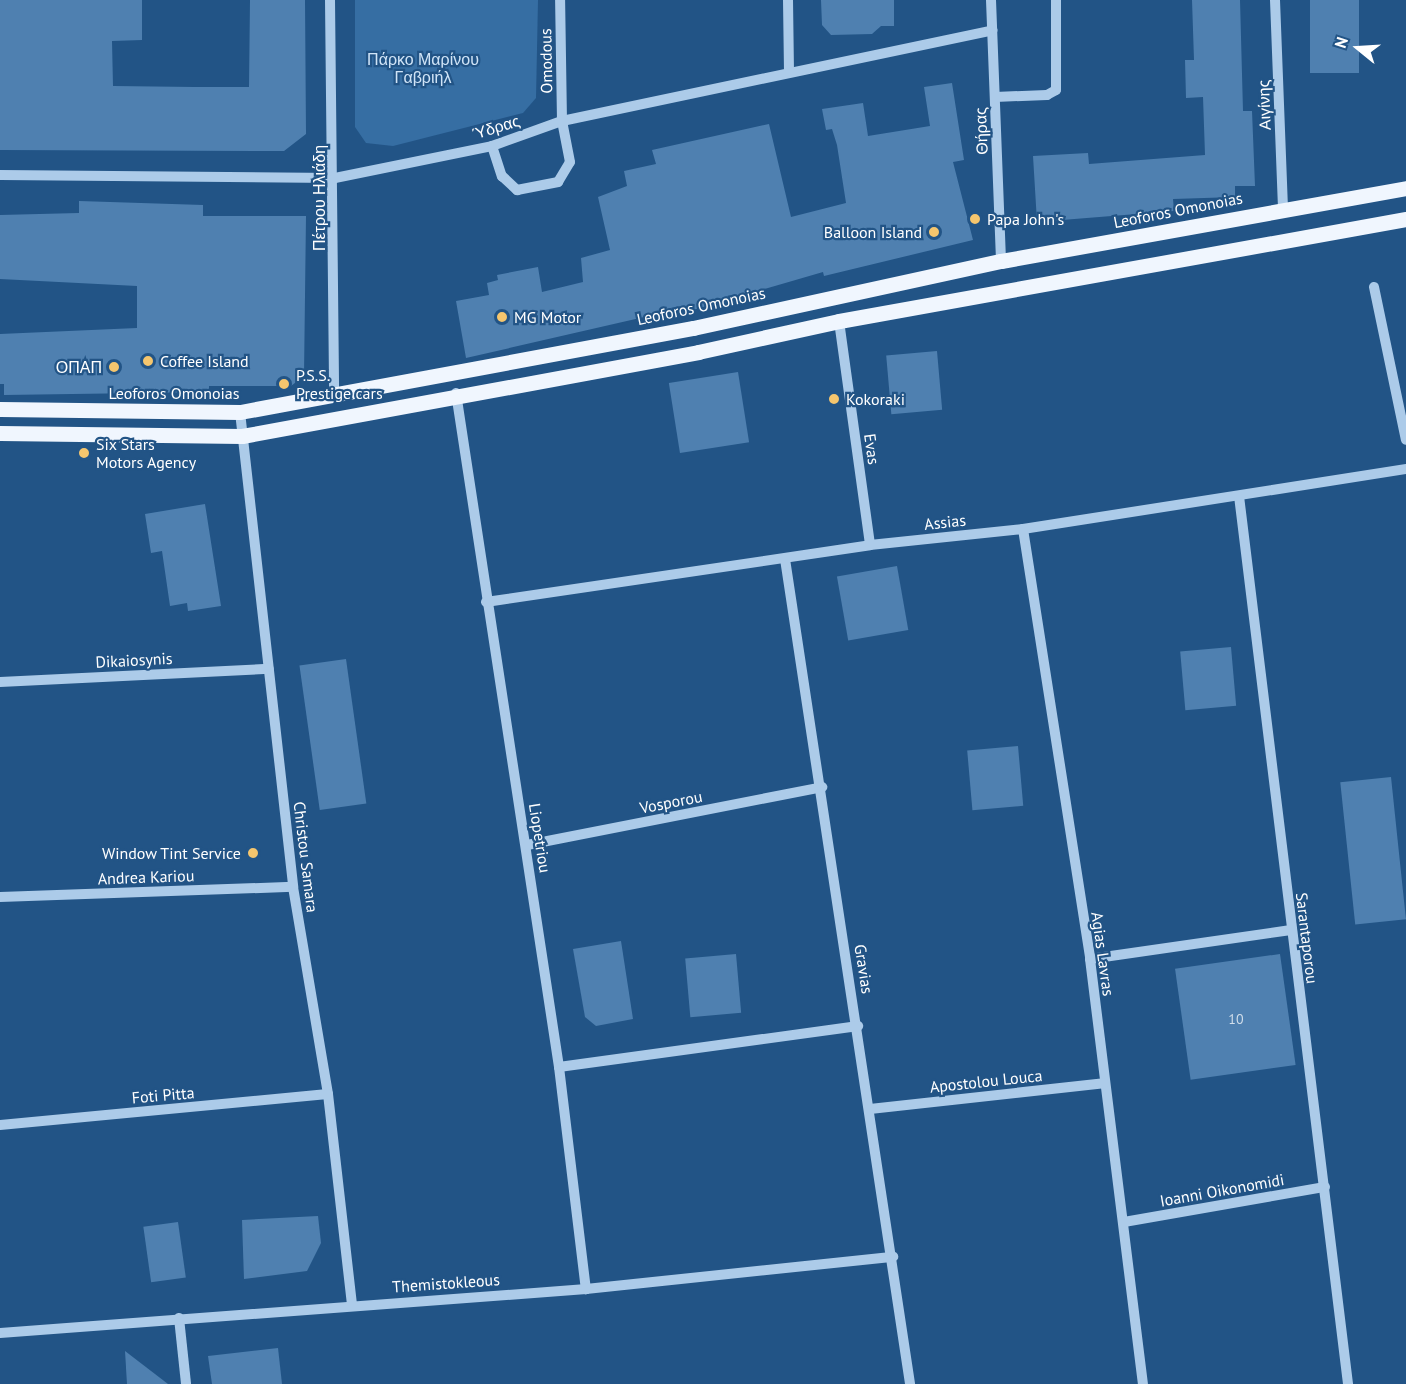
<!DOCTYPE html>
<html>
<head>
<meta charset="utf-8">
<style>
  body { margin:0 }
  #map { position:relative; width:1406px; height:1384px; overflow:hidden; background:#225486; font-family:"PT Sans",sans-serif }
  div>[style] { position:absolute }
  .green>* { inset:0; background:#366ea3 }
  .building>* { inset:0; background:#4f80b0; transform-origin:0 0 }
  .minor>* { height:10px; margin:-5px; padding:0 5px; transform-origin:5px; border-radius:5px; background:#accbe9 }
  .major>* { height:15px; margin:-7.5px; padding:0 7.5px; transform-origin:7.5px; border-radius:7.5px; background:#f0f6fe }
  .dots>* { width:16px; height:16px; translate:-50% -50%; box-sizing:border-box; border:3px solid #225486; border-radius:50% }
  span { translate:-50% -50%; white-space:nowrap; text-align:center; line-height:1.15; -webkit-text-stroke:4.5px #225486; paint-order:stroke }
  .number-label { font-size:14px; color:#d3dfeb }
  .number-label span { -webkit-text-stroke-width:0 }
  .park-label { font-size:16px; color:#d0e4f7 }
  .street-label { font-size:16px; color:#fff }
  .poi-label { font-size:16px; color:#fff }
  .left { translate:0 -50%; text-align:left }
  .right { translate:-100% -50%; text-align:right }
  .north { position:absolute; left:1328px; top:18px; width:60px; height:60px; -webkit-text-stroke:4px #225486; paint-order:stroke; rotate:288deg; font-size:16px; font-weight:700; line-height:24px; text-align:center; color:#fff }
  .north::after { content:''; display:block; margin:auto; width:21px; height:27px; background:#fff; clip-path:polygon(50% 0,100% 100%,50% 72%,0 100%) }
</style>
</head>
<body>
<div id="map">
  <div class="green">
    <i style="clip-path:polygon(355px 0,538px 0,536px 98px,523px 113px,393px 146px,366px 143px,355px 127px)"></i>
  </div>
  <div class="building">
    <i style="clip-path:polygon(0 0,142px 0,142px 40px,112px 41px,113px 86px,195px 87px,249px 87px,250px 0,305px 0,306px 134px,284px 151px,0 150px)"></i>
    <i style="clip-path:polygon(821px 0,894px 0,894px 26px,881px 26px,872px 34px,831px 35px,822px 25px)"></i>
    <i style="clip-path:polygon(1192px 0,1240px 0,1243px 111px,1252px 111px,1255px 186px,1235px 186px,1235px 197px,1173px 199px,1174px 211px,1037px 222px,1033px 156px,1088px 153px,1089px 164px,1205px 155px,1203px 97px,1186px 98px,1185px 60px,1194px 60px)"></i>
    <i style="left:1310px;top:0;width:49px;height:73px"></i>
    <i style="clip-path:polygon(952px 83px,964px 160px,953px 162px,973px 240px,824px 276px,823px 272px,655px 321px,653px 315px,466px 358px,456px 301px,489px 295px,487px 283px,498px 280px,497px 275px,538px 267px,542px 292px,583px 282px,581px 258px,610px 250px,598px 197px,627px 186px,624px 171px,656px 164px,652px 150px,769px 124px,791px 217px,846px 203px,837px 145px,832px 129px,826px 130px,822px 109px,863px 103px,868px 136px,930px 126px,924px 87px)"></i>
    <i style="clip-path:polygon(79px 201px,203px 205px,203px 216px,306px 216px,304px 376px,291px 386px,209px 386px,209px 392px,4px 395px,4px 384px,0 384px,0 334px,137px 328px,137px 286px,0 279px,0 215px,79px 213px)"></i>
    <i style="left:937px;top:351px;width:59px;height:51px;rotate:85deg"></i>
    <i style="left:738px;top:372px;width:71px;height:70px;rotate:81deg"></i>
    <i style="clip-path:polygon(205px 504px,221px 606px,188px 611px,187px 603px,170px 606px,162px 551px,151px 553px,145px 514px)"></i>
    <i style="left:897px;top:566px;width:65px;height:61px;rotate:80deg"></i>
    <i style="left:1231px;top:647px;width:59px;height:51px;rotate:85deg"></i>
    <i style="left:346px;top:659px;width:146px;height:47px;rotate:82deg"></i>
    <i style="left:1018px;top:746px;width:60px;height:51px;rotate:85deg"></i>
    <i style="left:1391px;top:777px;width:143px;height:51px;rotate:84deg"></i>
    <i style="clip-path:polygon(621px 941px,633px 1019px,596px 1026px,585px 1017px,573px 949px)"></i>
    <i style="left:736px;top:954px;width:59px;height:51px;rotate:85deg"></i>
    <i style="left:1280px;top:954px;width:112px;height:106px;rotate:82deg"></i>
    <i style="clip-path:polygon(318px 1216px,321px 1243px,307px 1271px,244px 1279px,242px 1220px)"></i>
    <i style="left:178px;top:1222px;width:56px;height:35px;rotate:82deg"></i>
    <i style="clip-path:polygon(278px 1348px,282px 1384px,212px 1384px,208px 1356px)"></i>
    <i style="clip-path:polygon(125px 1351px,168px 1384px,127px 1384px)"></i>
  </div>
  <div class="minor">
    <i style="left:330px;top:0;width:396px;rotate:89.4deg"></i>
    <i style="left:788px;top:0;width:71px;rotate:89.2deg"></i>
    <i style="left:991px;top:0;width:261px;rotate:87.8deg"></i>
    <i style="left:1275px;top:0;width:208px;rotate:87.8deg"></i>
    <i style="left:995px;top:97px;width:52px;rotate:-2.2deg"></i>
    <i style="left:1047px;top:95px;width:10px;rotate:-29deg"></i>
    <i style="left:1056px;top:90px;width:90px;rotate:-90deg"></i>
    <i style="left:492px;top:146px;width:32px;rotate:72deg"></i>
    <i style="left:502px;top:176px;width:21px;rotate:43deg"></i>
    <i style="left:517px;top:190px;width:42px;rotate:-11deg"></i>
    <i style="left:558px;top:182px;width:23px;rotate:-59deg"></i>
    <i style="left:570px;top:162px;width:42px;rotate:-101deg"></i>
    <i style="left:562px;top:121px;width:121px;rotate:-90.9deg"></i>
    <i style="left:0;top:175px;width:335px;rotate:0.5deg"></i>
    <i style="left:335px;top:178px;width:160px;rotate:-11.5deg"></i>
    <i style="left:492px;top:146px;width:74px;rotate:-19.7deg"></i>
    <i style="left:562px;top:121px;width:440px;rotate:-11.9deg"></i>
    <i style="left:1374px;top:287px;width:156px;rotate:78.2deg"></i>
    <i style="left:839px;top:321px;width:226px;rotate:82.1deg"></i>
    <i style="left:456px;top:393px;width:682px;rotate:81.31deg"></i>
    <i style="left:559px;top:1067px;width:224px;rotate:83.1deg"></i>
    <i style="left:240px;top:412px;width:478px;rotate:83.6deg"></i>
    <i style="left:293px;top:887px;width:210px;rotate:80.4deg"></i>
    <i style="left:328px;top:1094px;width:211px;rotate:83.5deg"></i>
    <i style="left:1239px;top:496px;width:895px;rotate:83deg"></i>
    <i style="left:1023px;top:529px;width:435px;rotate:81.1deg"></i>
    <i style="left:1090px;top:959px;width:428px;rotate:82.9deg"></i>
    <i style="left:785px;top:559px;width:834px;rotate:81.38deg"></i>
    <i style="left:486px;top:602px;width:388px;rotate:-8.4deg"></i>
    <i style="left:870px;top:545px;width:154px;rotate:-6deg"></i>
    <i style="left:1023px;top:529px;width:388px;rotate:-8.9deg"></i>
    <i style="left:0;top:682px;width:269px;rotate:-2.8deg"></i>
    <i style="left:527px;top:845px;width:301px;rotate:-11.1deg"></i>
    <i style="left:0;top:897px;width:293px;rotate:-2deg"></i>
    <i style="left:1090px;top:959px;width:203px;rotate:-8.2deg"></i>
    <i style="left:559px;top:1067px;width:302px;rotate:-7.8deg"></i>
    <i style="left:870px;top:1109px;width:235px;rotate:-6.3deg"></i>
    <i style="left:0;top:1125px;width:329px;rotate:-5.4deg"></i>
    <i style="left:1124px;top:1222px;width:204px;rotate:-9.9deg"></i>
    <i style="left:179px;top:1318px;width:66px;rotate:83.9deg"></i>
    <i style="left:0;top:1333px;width:588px;rotate:-4.29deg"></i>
    <i style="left:586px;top:1289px;width:309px;rotate:-6deg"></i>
  </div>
  <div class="major">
    <i style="left:0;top:409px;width:240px;rotate:0.7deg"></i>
    <i style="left:240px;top:412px;width:461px;rotate:-10.5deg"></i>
    <i style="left:693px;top:328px;width:315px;rotate:-12.3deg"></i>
    <i style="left:1001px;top:261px;width:412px;rotate:-10.2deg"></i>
    <i style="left:0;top:433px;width:242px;rotate:0.7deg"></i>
    <i style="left:242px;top:436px;width:464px;rotate:-10.4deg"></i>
    <i style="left:698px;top:352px;width:144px;rotate:-12.4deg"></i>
    <i style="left:839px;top:321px;width:576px;rotate:-10.2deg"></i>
  </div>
  <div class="dots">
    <i style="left:975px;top:219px;background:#f5c66e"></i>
    <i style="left:934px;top:232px;background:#f5c66e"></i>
    <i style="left:502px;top:317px;background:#f5c66e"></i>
    <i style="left:148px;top:361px;background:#f5c66e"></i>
    <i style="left:114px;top:367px;background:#f5c66e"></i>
    <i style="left:284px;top:384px;background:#f5c66e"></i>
    <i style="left:834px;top:399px;background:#f5c66e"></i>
    <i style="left:84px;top:453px;background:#f5c66e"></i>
    <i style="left:253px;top:853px;background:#f5c66e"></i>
  </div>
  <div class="number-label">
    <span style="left:1236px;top:1019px">10</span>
  </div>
  <div class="park-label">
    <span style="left:423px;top:68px">Πάρκο Μαρίνου<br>Γαβριήλ</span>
  </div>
  <div class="street-label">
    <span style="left:546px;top:61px;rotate:-91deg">Omodous</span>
    <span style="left:1264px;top:105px;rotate:-92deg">Αιγίνης</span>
    <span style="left:496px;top:127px;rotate:-17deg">Ύδρας</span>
    <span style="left:981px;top:131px;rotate:-92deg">Θήρας</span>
    <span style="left:319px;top:198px;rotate:-90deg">Πέτρου Ηλιάδη</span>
    <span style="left:1178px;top:210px;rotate:-11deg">Leoforos Omonoias</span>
    <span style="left:701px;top:306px;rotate:-12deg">Leoforos Omonoias</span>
    <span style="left:174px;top:393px">Leoforos Omonoias</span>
    <span style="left:872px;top:449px;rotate:82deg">Evas</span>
    <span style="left:945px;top:522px;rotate:-6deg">Assias</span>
    <span style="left:134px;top:660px;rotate:-3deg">Dikaiosynis</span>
    <span style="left:671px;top:802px;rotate:-11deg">Vosporou</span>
    <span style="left:540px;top:838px;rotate:81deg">Liopetriou</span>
    <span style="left:306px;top:857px;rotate:83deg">Christou Samara</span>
    <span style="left:146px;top:877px;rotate:-2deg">Andrea Kariou</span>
    <span style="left:1307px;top:938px;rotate:83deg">Sarantaporou</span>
    <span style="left:1103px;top:954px;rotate:82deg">Agias Lavras</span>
    <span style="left:864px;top:969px;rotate:81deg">Gravias</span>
    <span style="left:986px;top:1081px;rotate:-6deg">Apostolou Louca</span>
    <span style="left:163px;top:1095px;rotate:-5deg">Foti Pitta</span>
    <span style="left:1222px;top:1190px;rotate:-10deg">Ioanni Oikonomidi</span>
    <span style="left:446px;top:1283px;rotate:-4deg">Themistokleous</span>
  </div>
  <div class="poi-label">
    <span class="left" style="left:987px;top:219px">Papa John's</span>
    <span class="right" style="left:922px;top:232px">Balloon Island</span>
    <span class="left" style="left:514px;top:317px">MG Motor</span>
    <span class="left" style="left:160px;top:361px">Coffee Island</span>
    <span class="right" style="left:102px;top:367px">ΟΠΑΠ</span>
    <span class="left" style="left:296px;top:384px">P.S.S.<br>Prestige cars</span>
    <span class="left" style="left:846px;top:399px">Kokoraki</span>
    <span class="left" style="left:96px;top:453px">Six Stars<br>Motors Agency</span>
    <span class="right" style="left:241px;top:853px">Window Tint Service</span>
  </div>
  <div class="north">N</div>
</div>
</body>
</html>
